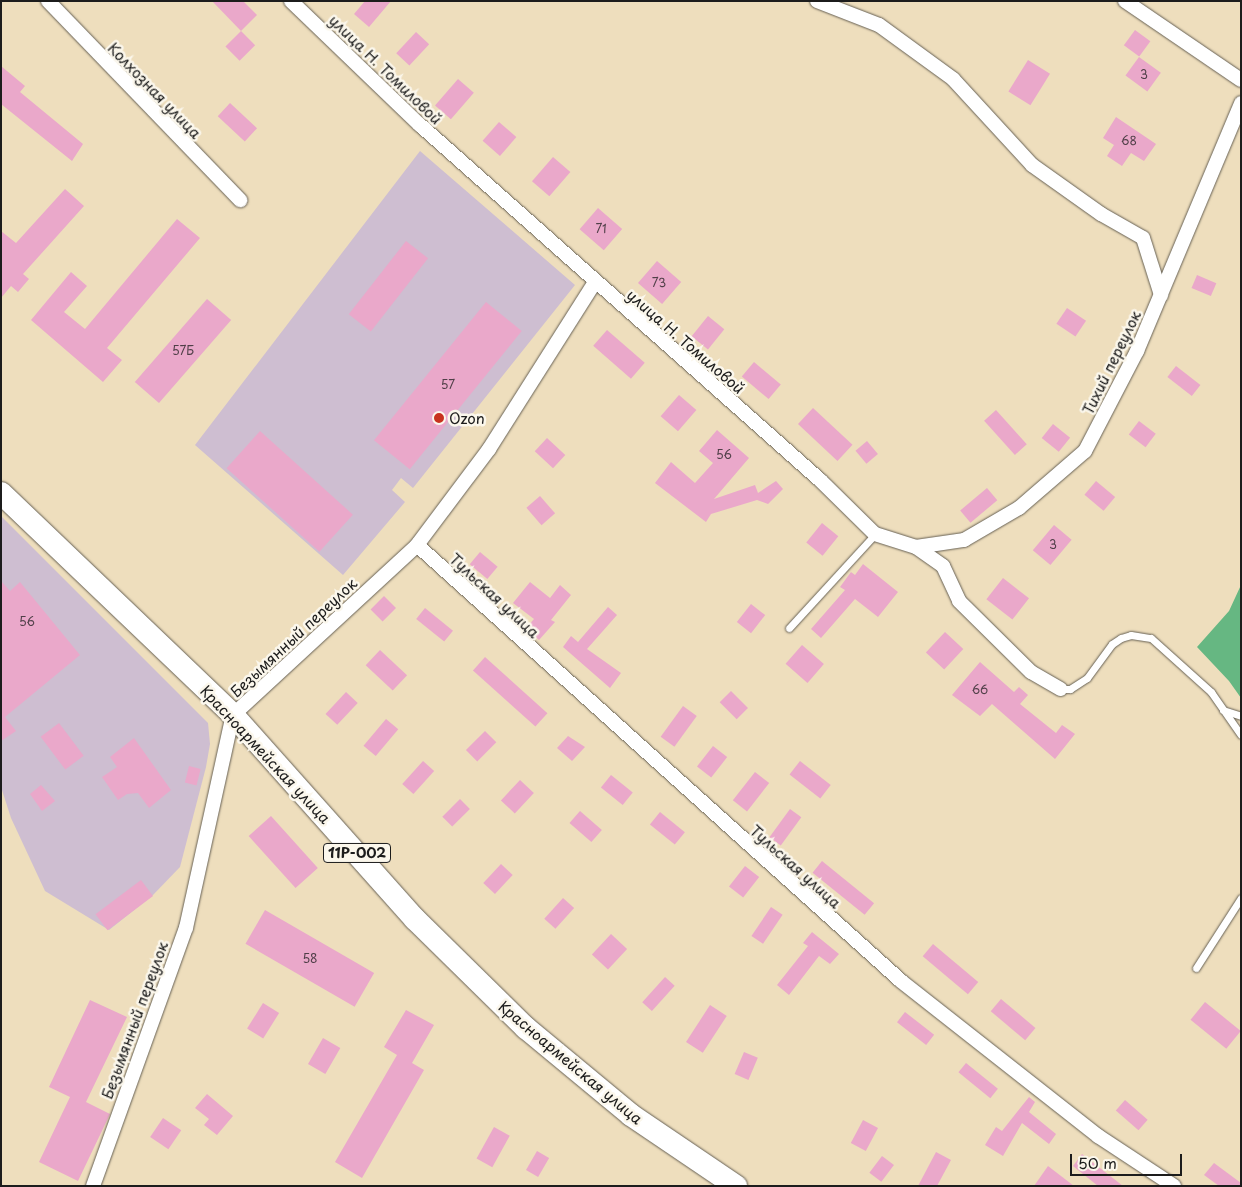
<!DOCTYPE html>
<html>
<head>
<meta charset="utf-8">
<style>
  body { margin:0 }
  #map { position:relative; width:1242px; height:1187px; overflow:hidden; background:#eedebd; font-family:"Playpen Sans",sans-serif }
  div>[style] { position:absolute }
  .industrial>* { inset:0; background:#cebed1 }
  .forest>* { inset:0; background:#66b782 }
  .building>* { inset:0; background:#eaa8ca; transform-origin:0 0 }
  .roads { filter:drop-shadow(0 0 1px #666054) drop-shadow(0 0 1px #666054) }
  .service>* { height:7px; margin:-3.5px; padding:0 3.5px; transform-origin:3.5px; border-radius:3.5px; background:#fff }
  .minor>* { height:14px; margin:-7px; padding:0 7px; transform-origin:7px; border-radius:7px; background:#fff }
  .primary>* { height:22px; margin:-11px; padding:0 11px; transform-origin:11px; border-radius:11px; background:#fff }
  .dots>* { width:14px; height:14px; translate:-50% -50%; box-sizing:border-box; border:2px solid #fbf7ec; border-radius:50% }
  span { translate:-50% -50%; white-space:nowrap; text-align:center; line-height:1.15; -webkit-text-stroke:5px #fbf7ec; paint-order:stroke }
  .number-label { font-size:12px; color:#503f48 }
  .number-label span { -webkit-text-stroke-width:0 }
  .shield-label span { padding:1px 4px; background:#fbf7ec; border:1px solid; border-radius:4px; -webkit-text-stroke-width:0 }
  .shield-label { font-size:14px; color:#1c1c1c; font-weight:700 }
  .street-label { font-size:15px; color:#1c1c1c }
  .poi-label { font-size:15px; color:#1c1c1c }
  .left { translate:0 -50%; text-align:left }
  .frame { position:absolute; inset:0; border:2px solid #1c1c1c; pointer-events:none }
  .scale { position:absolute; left:1070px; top:1154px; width:112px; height:22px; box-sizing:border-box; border:2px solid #1c1c1c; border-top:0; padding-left:6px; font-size:15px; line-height:18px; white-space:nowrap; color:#1c1c1c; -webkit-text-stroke:4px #fbf7ec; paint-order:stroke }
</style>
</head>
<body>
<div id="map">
  <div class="industrial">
    <i style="clip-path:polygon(420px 151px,575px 285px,413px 488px,401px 478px,392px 490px,405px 502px,343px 575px,195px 445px)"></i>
    <i style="clip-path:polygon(1px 516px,208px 723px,210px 744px,206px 767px,180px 867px,153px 895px,109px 930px,45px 891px,11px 818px,1px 787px)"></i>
  </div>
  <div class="forest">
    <i style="clip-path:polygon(1241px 585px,1241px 698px,1229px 681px,1197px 647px,1229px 611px)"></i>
  </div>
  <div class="building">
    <i style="clip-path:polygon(212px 1px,243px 1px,257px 15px,241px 31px)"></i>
    <i style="clip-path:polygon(365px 1px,391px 1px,369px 27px,354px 14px)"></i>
    <i style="left:1135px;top:30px;width:19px;height:19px;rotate:36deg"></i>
    <i style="left:241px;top:31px;width:20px;height:22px;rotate:45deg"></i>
    <i style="left:416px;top:32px;width:18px;height:29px;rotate:43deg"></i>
    <i style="left:1139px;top:57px;width:27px;height:23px;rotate:36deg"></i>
    <i style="left:1028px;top:60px;width:26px;height:37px;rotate:32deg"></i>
    <i style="clip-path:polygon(1px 66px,25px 86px,20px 92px,83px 144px,72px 161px,1px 104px)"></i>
    <i style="left:458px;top:79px;width:21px;height:35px;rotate:41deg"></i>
    <i style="left:230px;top:103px;width:37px;height:18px;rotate:43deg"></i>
    <i style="clip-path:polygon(1116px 117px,1156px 144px,1144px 161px,1131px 153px,1122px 166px,1107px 156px,1114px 145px,1103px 138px)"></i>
    <i style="left:499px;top:122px;width:23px;height:25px;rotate:41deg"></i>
    <i style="left:553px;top:157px;width:23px;height:32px;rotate:41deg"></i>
    <i style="clip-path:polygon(65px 189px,84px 206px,23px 274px,29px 279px,18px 292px,11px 286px,1px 298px,1px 231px,16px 243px)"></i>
    <i style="left:598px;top:208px;width:32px;height:28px;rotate:41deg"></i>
    <i style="clip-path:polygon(177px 219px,200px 238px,107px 348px,122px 360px,103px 382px,31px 320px,71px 272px,87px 286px,64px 312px,85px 329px)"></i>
    <i style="left:406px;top:241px;width:28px;height:93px;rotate:38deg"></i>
    <i style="left:657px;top:261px;width:32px;height:29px;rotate:41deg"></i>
    <i style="left:1197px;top:275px;width:21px;height:14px;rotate:23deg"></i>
    <i style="left:207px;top:299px;width:32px;height:110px;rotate:41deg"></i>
    <i style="left:486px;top:302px;width:46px;height:178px;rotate:39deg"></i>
    <i style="left:1067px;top:308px;width:23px;height:19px;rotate:34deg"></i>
    <i style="left:708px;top:316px;width:21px;height:26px;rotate:39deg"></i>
    <i style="left:607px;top:330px;width:50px;height:21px;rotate:41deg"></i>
    <i style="left:754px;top:362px;width:35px;height:19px;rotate:40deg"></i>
    <i style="left:1176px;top:366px;width:31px;height:14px;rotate:38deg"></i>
    <i style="left:679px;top:395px;width:23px;height:28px;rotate:41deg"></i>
    <i style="left:813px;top:408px;width:54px;height:22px;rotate:43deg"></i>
    <i style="left:996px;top:410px;width:46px;height:16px;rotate:48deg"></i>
    <i style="left:1139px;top:421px;width:21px;height:17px;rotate:37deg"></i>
    <i style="left:1053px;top:424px;width:22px;height:18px;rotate:39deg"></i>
    <i style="clip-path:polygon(717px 430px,749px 458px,714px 499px,755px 485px,758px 493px,776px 481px,783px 489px,768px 504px,757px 500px,711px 514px,706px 522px,655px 483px,671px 462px,695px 483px,713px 463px,699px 451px)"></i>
    <i style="left:260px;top:431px;width:125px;height:50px;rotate:42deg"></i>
    <i style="left:547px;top:438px;width:25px;height:18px;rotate:43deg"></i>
    <i style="left:867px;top:441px;width:17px;height:15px;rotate:50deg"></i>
    <i style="left:1096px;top:481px;width:25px;height:18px;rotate:40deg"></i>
    <i style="left:987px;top:488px;width:16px;height:35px;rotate:50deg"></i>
    <i style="left:540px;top:496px;width:23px;height:18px;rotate:49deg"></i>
    <i style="left:822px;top:523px;width:21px;height:25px;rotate:39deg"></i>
    <i style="left:1054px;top:525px;width:23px;height:33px;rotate:40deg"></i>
    <i style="left:480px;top:552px;width:23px;height:16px;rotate:40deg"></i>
    <i style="clip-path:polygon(863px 564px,898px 592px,878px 617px,855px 599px,821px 638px,811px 629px,845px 590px,840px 587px,851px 572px,855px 575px)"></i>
    <i style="left:1003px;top:578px;width:33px;height:27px;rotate:38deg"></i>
    <i style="clip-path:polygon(1px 581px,10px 591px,20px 582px,80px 655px,5px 717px,16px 731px,1px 741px)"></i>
    <i style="clip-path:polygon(530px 582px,550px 598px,560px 585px,571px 595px,551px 620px,555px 622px,539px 640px,526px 628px,534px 619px,513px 603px)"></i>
    <i style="left:384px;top:596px;width:17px;height:19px;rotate:45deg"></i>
    <i style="left:751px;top:604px;width:18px;height:23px;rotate:38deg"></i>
    <i style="clip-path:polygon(608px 607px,617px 615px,587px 649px,621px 673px,610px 688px,563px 647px,571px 636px,578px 642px)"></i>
    <i style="left:425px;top:608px;width:36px;height:14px;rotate:39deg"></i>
    <i style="left:945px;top:632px;width:25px;height:28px;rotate:43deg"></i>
    <i style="left:802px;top:645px;width:29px;height:25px;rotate:41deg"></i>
    <i style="left:380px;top:650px;width:37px;height:21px;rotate:43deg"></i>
    <i style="left:485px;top:657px;width:84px;height:18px;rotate:42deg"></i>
    <i style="clip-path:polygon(980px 662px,1014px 692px,1019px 687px,1028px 695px,1020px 704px,1056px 733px,1062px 725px,1075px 734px,1055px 759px,992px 704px,980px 716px,952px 695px)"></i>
    <i style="left:731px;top:691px;width:24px;height:16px;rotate:45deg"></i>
    <i style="left:346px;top:692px;width:16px;height:30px;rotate:43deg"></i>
    <i style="left:683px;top:706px;width:17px;height:38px;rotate:36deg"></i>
    <i style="left:386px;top:719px;width:16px;height:35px;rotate:40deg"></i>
    <i style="left:59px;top:723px;width:41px;height:23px;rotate:53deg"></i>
    <i style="left:485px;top:731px;width:16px;height:27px;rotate:45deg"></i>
    <i style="clip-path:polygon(568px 736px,585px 747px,572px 761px,557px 748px)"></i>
    <i style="clip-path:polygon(134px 738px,171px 790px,149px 808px,138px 793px,127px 794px,118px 800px,102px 777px,117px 767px,110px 757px)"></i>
    <i style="left:713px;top:746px;width:18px;height:26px;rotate:38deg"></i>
    <i style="left:423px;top:761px;width:15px;height:31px;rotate:42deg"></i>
    <i style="left:800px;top:761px;width:39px;height:17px;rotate:38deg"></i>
    <i style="left:189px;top:766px;width:12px;height:17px;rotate:14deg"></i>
    <i style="left:755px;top:772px;width:18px;height:36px;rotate:38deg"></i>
    <i style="left:611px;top:775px;width:28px;height:16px;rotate:39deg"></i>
    <i style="left:520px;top:780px;width:19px;height:28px;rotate:43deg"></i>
    <i style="clip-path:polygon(41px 785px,55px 801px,42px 811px,30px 794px)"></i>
    <i style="left:460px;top:799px;width:14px;height:25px;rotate:45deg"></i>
    <i style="left:790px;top:809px;width:14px;height:35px;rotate:36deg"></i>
    <i style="left:580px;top:811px;width:29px;height:16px;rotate:41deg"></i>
    <i style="left:660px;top:812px;width:32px;height:16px;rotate:39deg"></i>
    <i style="left:271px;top:816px;width:70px;height:30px;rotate:48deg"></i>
    <i style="left:822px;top:861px;width:67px;height:15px;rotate:39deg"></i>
    <i style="left:501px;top:864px;width:16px;height:26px;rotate:43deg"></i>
    <i style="left:745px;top:866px;width:18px;height:26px;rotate:38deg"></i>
    <i style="left:141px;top:880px;width:20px;height:57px;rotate:53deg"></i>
    <i style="left:563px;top:898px;width:15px;height:28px;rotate:42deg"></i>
    <i style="left:771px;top:907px;width:14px;height:35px;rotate:34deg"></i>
    <i style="left:265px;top:910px;width:126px;height:39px;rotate:30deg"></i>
    <i style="clip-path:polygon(812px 932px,839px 954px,830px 964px,819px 956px,789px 995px,777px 985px,808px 946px,803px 943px)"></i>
    <i style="left:611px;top:934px;width:22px;height:28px;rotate:43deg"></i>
    <i style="left:933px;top:944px;width:59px;height:16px;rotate:40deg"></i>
    <i style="left:665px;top:977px;width:13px;height:34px;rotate:42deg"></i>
    <i style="left:1001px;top:999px;width:45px;height:16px;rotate:40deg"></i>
    <i style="clip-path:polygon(90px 1000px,127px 1017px,86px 1102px,110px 1114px,78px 1181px,39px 1162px,70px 1097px,49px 1087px)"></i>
    <i style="left:1205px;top:1002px;width:46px;height:23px;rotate:39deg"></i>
    <i style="left:263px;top:1003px;width:19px;height:30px;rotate:32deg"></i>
    <i style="left:710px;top:1005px;width:20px;height:44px;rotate:33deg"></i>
    <i style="clip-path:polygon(406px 1010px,434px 1025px,412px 1063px,424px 1070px,362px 1178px,335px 1162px,397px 1055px,384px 1047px)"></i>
    <i style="left:905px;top:1012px;width:37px;height:13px;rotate:38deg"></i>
    <i style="left:323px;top:1038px;width:20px;height:30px;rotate:30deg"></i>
    <i style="left:744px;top:1052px;width:15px;height:24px;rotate:23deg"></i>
    <i style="left:966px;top:1063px;width:41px;height:12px;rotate:39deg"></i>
    <i style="clip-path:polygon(207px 1094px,233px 1116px,217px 1135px,204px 1125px,209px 1119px,195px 1108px)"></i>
    <i style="clip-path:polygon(1029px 1097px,1035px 1102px,1029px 1112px,1056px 1134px,1049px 1144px,1022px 1123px,1003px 1156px,985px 1145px,996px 1127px,1002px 1131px)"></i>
    <i style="left:1125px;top:1100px;width:30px;height:14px;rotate:41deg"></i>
    <i style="left:163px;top:1118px;width:22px;height:23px;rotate:34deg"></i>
    <i style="left:863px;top:1120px;width:17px;height:26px;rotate:28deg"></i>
    <i style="left:494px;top:1127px;width:18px;height:36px;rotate:29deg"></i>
    <i style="left:537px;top:1151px;width:14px;height:22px;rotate:30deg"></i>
    <i style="clip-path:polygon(936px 1152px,951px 1160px,937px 1186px,918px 1186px)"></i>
    <i style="clip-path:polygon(1082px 1154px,1123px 1186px,1098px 1186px,1073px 1166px)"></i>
    <i style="left:882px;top:1156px;width:15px;height:21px;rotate:37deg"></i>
    <i style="clip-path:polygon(1214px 1163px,1241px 1183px,1241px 1186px,1219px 1186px,1204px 1175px)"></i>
    <i style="clip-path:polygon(1048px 1166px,1074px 1186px,1034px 1186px)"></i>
  </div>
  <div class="roads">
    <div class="service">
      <i style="left:789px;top:628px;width:127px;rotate:-47.5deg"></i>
      <i style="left:1061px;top:689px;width:9px"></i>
      <i style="left:1070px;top:689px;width:20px;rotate:-33deg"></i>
      <i style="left:1087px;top:678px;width:42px;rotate:-53.7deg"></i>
      <i style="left:1112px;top:644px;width:11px;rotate:-34deg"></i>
      <i style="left:1121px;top:638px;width:10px;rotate:-17deg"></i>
      <i style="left:1131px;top:635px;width:20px;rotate:9deg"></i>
      <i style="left:1151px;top:638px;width:81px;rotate:42deg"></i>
      <i style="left:1211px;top:692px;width:52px;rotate:55.1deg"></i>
      <i style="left:1223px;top:710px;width:19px;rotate:18deg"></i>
      <i style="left:1196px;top:968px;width:83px;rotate:-57.3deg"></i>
    </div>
    <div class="minor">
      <i style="left:48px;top:1px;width:277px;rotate:46deg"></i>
      <i style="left:291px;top:1px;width:179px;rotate:43.9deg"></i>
      <i style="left:420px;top:125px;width:535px;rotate:41.59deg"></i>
      <i style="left:820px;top:480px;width:77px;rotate:44.5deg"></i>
      <i style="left:875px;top:534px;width:43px;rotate:17.6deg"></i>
      <i style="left:916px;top:547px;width:33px;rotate:35deg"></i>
      <i style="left:943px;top:566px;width:38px;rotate:65deg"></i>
      <i style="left:959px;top:601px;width:101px;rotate:44.6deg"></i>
      <i style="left:1031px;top:672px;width:34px;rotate:30deg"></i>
      <i style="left:817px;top:1px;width:66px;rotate:21.2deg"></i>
      <i style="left:879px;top:25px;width:92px;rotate:36.1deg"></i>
      <i style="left:953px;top:79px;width:117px;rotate:47.4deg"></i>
      <i style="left:1032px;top:165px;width:85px;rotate:35.4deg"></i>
      <i style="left:1101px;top:214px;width:48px;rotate:29.7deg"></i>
      <i style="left:1143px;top:238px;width:60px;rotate:72.5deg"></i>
      <i style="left:1125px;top:1px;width:140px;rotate:34.3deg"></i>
      <i style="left:417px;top:545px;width:651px;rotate:42.01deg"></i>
      <i style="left:901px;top:981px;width:251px;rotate:38.2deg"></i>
      <i style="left:1098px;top:1136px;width:91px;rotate:33.3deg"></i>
      <i style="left:916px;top:547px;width:49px;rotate:-8.3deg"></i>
      <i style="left:964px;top:540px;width:64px;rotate:-30.2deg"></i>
      <i style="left:1019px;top:508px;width:87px;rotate:-40.8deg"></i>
      <i style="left:1085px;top:451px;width:113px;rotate:-62.5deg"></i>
      <i style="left:1137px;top:351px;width:269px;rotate:-67.2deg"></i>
      <i style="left:93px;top:1186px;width:274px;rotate:-70.2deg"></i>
      <i style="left:186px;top:928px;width:218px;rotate:-77.6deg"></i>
      <i style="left:233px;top:715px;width:251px;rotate:-42.7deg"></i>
      <i style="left:417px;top:545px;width:120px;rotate:-53.1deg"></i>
      <i style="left:489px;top:449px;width:198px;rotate:-57.6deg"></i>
    </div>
    <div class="primary">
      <i style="left:1px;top:493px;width:321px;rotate:43.7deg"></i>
      <i style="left:233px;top:715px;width:273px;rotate:48.3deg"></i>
      <i style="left:415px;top:919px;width:156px;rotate:44.5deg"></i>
      <i style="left:526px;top:1028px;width:136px;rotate:39.6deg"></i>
      <i style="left:631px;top:1115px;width:127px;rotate:34.1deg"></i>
    </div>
  </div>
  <div class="dots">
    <i style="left:439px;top:418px;background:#c8321e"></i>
  </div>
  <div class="number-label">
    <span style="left:1144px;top:75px">3</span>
    <span style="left:1129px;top:141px">68</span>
    <span style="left:601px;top:229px">71</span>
    <span style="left:659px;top:283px">73</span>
    <span style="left:183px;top:351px">57Б</span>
    <span style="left:448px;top:385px">57</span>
    <span style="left:724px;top:455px">56</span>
    <span style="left:1053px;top:545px">3</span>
    <span style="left:27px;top:622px">56</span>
    <span style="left:980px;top:690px">66</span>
    <span style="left:310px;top:959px">58</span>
  </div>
  <div class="shield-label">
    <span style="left:357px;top:853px">11Р-002</span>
  </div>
  <div class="street-label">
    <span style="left:386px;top:69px;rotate:44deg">улица Н. Томиловой</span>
    <span style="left:155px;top:90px;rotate:46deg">Колхозная улица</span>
    <span style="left:686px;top:341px;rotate:41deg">улица Н. Томиловой</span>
    <span style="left:1111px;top:362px;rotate:-64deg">Тихий переулок</span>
    <span style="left:495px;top:595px;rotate:43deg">Тульская улица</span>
    <span style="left:293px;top:637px;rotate:-43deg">Безымянный переулок</span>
    <span style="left:266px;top:754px;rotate:47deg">Красноармейская улица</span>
    <span style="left:796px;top:866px;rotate:42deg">Тульская улица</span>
    <span style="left:134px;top:1020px;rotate:-70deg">Безымянный переулок</span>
    <span style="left:571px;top:1062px;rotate:40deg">Красноармейская улица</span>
  </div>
  <div class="poi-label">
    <span class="left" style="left:449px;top:418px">Ozon</span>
  </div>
  <div class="frame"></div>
  <div class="scale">50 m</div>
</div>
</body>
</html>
